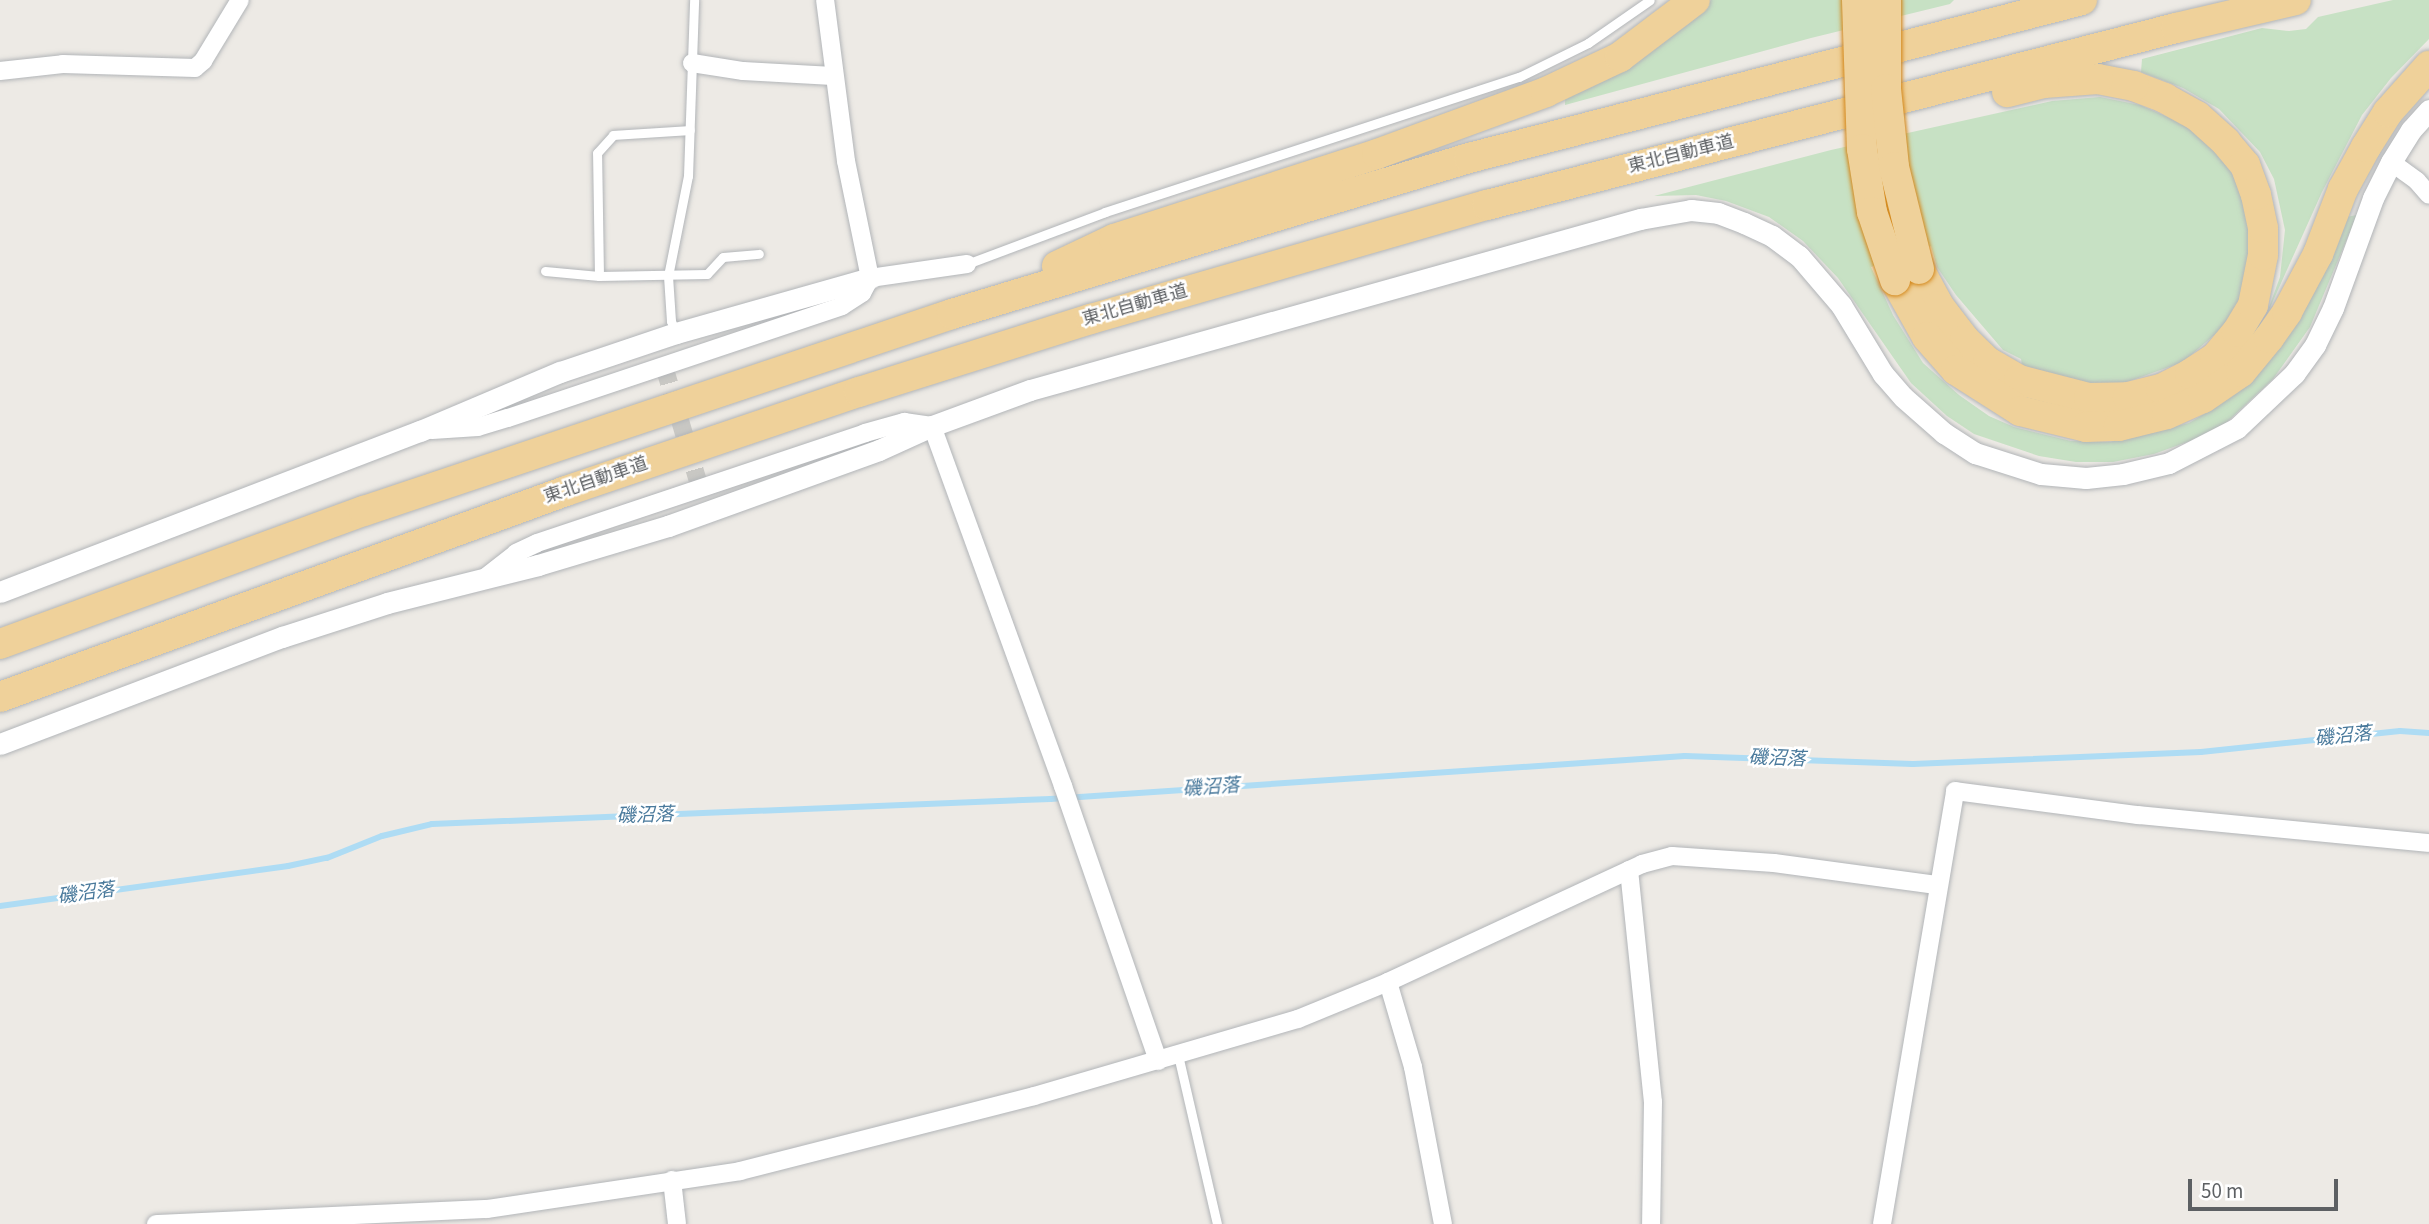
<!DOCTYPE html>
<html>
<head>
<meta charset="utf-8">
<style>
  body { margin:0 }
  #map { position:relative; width:2429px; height:1224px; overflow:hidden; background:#edeae5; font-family:"Source Sans 3","Noto Sans JP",sans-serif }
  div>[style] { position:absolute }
  .green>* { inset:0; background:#c7e1c4 }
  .stream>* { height:6px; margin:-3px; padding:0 3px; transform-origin:3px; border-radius:3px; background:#aedcf4 }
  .minor-tunnel>* { height:18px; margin-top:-9px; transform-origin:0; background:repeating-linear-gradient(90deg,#c9c8c4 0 18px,transparent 0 27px) }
  .roads { filter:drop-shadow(0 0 2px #b2b5b8) drop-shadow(0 0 2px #b2b5b8) }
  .service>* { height:9px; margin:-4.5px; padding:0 4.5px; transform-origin:4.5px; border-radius:4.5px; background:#fff }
  .minor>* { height:18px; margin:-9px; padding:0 9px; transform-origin:9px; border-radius:9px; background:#fff }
  .tertiary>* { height:21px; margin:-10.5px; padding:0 10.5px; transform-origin:10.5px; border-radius:10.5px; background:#fff }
  .motorway>* { height:30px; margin:-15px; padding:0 15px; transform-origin:15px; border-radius:15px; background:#efd19a }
  .bridges { filter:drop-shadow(0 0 2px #d4891d) drop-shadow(0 0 2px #d4891d) }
  .motorway-bridge>* { height:30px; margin:-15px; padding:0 15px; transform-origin:15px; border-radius:15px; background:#efd19a }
  span { translate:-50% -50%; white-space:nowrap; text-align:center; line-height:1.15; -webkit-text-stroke:5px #fff; paint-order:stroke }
  .street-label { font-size:18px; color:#5d6063 }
  .water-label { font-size:19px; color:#4a7a9c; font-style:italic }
  .scale { position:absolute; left:2188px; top:1179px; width:150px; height:32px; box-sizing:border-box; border:4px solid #5d6063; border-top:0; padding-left:9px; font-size:21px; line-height:24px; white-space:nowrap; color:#5d6063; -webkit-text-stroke:5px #fff; paint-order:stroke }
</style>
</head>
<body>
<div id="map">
  <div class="green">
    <i style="clip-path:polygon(1711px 0,1954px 0,1950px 4px,1811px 38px,1565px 105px,1565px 99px,1635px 61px,1687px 25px)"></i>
    <i style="clip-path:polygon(2393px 0,2429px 0,2429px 39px,2391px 78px,2362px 115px,2322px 192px,2264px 321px,2280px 277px,2285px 230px,2274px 179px,2260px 152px,2219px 109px,2183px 88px,2141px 72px,2142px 59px,2262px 28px,2289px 31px,2306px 29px,2318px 17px)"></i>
    <i style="clip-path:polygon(2100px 97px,2140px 105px,2179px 122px,2209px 143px,2227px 164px,2246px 202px,2253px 228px,2242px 298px,2227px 324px,2183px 362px,2127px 382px,2096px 385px,2064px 378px,2022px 365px,2021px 359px,2003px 350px,1956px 295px,1937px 267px,1931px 246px,1871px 267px,1893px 315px,1923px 363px,1959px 395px,1989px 416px,2014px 427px,2071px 441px,2110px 442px,2189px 423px,2222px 403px,2346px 217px,2357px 215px,2310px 327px,2273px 379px,2226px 423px,2190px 441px,2154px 454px,2113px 462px,2076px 462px,2039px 456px,1974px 434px,1947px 416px,1911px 383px,1838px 278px,1803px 241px,1769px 217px,1726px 201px,1696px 195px,1654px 196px,1831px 150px,2052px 101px)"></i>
  </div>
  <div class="stream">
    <i style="left:0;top:906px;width:291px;rotate:-7.9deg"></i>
    <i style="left:288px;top:866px;width:40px;rotate:-12deg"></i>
    <i style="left:327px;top:858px;width:59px;rotate:-21.8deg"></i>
    <i style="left:382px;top:836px;width:51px;rotate:-13.5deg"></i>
    <i style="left:432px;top:824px;width:619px;rotate:-2.32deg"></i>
    <i style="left:1050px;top:799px;width:636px;rotate:-3.87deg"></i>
    <i style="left:1685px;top:756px;width:228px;rotate:2deg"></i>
    <i style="left:1913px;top:764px;width:288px;rotate:-2.4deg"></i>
    <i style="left:2201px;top:752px;width:200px;rotate:-6deg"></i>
    <i style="left:2400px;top:731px;width:29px;rotate:4deg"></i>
  </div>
  <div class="minor-tunnel">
    <i style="left:664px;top:366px;width:127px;rotate:73.6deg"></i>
  </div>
  <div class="roads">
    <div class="service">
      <i style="left:967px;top:264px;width:147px;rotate:-20.6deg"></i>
      <i style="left:1105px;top:212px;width:435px;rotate:-18.1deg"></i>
      <i style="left:1519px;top:77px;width:77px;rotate:-26.2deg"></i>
      <i style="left:1588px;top:43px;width:75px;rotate:-34.7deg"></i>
      <i style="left:545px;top:271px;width:54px;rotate:5.3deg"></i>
      <i style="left:599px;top:276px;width:108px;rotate:-1.1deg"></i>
      <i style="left:707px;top:274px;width:23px;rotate:-47deg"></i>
      <i style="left:723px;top:257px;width:36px;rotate:-5deg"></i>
      <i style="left:599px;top:276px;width:123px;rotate:-90.9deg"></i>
      <i style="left:597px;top:153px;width:24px;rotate:-48deg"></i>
      <i style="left:613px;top:135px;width:77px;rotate:-3.7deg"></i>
      <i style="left:676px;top:333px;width:13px;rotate:-113deg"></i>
      <i style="left:671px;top:321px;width:45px;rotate:-93.8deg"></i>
      <i style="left:668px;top:276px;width:102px;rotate:-78.7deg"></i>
      <i style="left:688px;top:176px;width:176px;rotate:-88deg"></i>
      <i style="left:1178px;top:1055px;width:173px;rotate:77deg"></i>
    </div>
    <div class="minor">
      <i style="left:692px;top:63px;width:52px;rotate:8.9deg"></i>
      <i style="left:743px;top:71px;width:90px;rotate:3.2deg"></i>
      <i style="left:0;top:71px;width:63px;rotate:-6.3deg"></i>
      <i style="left:63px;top:64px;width:132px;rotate:1.7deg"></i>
      <i style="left:195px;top:68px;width:11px;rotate:-41deg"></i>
      <i style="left:203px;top:61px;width:71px;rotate:-58.8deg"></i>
      <i style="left:2391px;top:162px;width:32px;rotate:36deg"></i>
      <i style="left:2417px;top:181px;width:18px;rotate:49deg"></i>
      <i style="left:870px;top:278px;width:98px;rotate:-8.2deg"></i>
      <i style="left:432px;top:430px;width:46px;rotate:-3.7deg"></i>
      <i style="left:478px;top:427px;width:31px;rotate:-17deg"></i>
      <i style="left:508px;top:418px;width:352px;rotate:-18.5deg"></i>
      <i style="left:842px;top:306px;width:24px;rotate:-33deg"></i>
      <i style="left:862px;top:293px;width:17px;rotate:-62deg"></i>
      <i style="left:870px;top:278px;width:119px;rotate:-101.6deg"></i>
      <i style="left:846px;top:161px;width:162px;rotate:-97.4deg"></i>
      <i style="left:487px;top:576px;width:37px;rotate:-38deg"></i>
      <i style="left:516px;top:553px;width:23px;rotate:-25deg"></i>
      <i style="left:537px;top:543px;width:346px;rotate:-18.5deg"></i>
      <i style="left:865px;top:433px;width:41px;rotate:-15.8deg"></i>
      <i style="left:904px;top:422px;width:28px;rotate:8deg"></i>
      <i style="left:932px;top:426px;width:383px;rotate:70deg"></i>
      <i style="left:1063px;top:786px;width:291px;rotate:70.9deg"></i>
      <i style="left:1629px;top:870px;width:233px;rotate:84.1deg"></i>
      <i style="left:1653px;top:1102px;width:122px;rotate:90.9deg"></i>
      <i style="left:1388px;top:982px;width:89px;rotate:73.6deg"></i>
      <i style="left:1413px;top:1067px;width:160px;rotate:79.2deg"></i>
      <i style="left:672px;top:1180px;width:44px;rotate:83.5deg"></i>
      <i style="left:156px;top:1224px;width:331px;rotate:-2.6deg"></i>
      <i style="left:487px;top:1209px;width:256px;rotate:-8.5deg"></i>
      <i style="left:740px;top:1171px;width:303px;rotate:-14.3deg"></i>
      <i style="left:1034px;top:1096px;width:275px;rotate:-16.3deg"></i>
      <i style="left:1298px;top:1019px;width:97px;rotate:-22.3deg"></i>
      <i style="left:1388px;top:982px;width:280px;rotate:-24.9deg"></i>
      <i style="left:1642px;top:864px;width:31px;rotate:-15deg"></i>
      <i style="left:1672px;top:856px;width:102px;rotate:3.9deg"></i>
      <i style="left:1774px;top:863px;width:164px;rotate:7.7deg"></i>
      <i style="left:1882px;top:1224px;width:439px;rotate:-80.4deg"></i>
      <i style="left:1955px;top:791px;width:185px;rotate:7.5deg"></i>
      <i style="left:2138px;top:815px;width:292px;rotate:5.5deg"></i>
    </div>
    <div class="tertiary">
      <i style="left:0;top:592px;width:450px;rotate:-21deg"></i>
      <i style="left:420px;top:431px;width:152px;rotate:-22.9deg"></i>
      <i style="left:560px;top:372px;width:122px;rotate:-18.6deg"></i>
      <i style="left:676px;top:333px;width:202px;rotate:-15.8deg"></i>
      <i style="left:0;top:744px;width:302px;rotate:-20.8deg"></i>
      <i style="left:282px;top:637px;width:110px;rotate:-17.9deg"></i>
      <i style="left:387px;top:603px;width:156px;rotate:-14.1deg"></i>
      <i style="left:538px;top:565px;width:136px;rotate:-16.7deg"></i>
      <i style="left:668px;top:526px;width:224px;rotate:-19.8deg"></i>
      <i style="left:879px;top:450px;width:58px;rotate:-24.4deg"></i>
      <i style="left:932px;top:426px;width:104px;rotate:-20.2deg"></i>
      <i style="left:1030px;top:390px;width:634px;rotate:-15.66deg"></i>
      <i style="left:1640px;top:219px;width:52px;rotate:-10deg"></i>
      <i style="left:1691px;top:210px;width:27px;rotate:6deg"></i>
      <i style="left:1718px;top:213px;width:28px;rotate:21deg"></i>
      <i style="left:1744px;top:223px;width:31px;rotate:25deg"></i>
      <i style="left:1772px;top:236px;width:34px;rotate:37deg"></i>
      <i style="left:1799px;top:256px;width:65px;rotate:49.4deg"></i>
      <i style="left:1841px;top:305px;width:81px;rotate:58.7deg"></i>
      <i style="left:1883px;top:374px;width:30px;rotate:49deg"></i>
      <i style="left:1903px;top:397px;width:55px;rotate:41.3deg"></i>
      <i style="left:1944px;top:433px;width:37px;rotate:33deg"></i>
      <i style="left:1975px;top:453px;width:69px;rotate:17.7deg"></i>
      <i style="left:2041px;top:474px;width:45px;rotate:5.1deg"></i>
      <i style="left:2086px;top:478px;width:37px;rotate:-6deg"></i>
      <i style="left:2123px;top:474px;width:47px;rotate:-13.4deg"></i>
      <i style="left:2169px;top:463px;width:76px;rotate:-27.2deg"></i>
      <i style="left:2237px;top:428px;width:79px;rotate:-43.5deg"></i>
      <i style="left:2294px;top:374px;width:36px;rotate:-54deg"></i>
      <i style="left:2315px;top:345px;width:41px;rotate:-64.1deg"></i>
      <i style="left:2333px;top:308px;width:117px;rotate:-70deg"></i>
      <i style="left:2373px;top:198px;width:40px;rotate:-63.4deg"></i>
      <i style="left:2391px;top:162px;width:38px;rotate:-58deg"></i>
      <i style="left:2411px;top:130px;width:27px;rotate:-48deg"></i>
    </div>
    <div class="motorway">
      <i style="left:1057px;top:266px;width:63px;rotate:-25.3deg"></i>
      <i style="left:1114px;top:239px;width:276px;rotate:-17.9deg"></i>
      <i style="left:1377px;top:154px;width:180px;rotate:-20.1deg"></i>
      <i style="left:1546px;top:92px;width:82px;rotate:-25.3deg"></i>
      <i style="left:1620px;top:57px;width:94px;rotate:-37.2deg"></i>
      <i style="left:1919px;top:269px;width:42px;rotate:61.6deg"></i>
      <i style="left:1939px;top:306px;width:43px;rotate:52.6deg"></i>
      <i style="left:1965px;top:340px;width:32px;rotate:44deg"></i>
      <i style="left:1988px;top:362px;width:36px;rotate:30deg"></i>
      <i style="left:2019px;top:380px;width:72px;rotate:14.4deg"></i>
      <i style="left:2089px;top:398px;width:39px;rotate:-1deg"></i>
      <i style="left:2128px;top:397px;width:34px;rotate:-14deg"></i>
      <i style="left:2161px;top:389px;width:33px;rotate:-27deg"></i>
      <i style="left:2190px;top:374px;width:30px;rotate:-33deg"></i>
      <i style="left:2215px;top:358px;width:34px;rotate:-50deg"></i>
      <i style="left:2237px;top:332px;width:31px;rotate:-59deg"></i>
      <i style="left:2253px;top:305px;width:51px;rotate:-78.7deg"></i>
      <i style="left:2263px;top:255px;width:27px;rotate:-90deg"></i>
      <i style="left:2263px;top:228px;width:34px;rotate:-102deg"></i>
      <i style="left:2256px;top:195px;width:32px;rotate:-110deg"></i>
      <i style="left:2245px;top:165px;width:30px;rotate:-130deg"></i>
      <i style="left:2226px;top:142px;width:39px;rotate:-138deg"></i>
      <i style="left:2197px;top:116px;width:37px;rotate:-151deg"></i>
      <i style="left:2165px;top:98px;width:33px;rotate:-159deg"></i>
      <i style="left:2134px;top:86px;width:37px;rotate:-169deg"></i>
      <i style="left:2098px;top:79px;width:54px;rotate:175.8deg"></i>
      <i style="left:2044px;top:83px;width:38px;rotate:166deg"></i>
      <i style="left:1895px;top:280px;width:65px;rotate:60.7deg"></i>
      <i style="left:1927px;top:337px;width:44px;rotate:48.7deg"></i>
      <i style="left:1956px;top:370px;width:76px;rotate:32.6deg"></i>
      <i style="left:2020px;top:411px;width:68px;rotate:13.6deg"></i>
      <i style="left:2086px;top:427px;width:33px;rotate:-2deg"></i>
      <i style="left:2119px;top:426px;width:49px;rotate:-14deg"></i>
      <i style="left:2167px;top:414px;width:39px;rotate:-24deg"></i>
      <i style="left:2203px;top:398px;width:46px;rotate:-34.4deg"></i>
      <i style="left:2241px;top:372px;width:44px;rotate:-50.5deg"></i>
      <i style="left:2269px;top:338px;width:32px;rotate:-55deg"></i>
      <i style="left:2287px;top:312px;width:66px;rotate:-61.9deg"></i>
      <i style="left:2318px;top:254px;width:70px;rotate:-69deg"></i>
      <i style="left:2343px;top:189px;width:48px;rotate:-61.3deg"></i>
      <i style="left:2366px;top:147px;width:41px;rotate:-57.8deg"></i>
      <i style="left:2388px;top:112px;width:62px;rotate:-48.3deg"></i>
      <i style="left:0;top:644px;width:388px;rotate:-20.1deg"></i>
      <i style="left:364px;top:511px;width:620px;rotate:-18.52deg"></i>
      <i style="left:952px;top:314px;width:540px;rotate:-16.79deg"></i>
      <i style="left:1469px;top:158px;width:633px;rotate:-14.45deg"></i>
      <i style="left:0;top:697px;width:602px;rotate:-20deg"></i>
      <i style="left:566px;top:491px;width:309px;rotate:-18.7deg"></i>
      <i style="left:859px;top:392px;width:243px;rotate:-17.5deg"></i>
      <i style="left:1091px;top:319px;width:412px;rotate:-16.1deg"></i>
      <i style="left:1487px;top:205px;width:711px;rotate:-14.41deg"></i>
      <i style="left:2176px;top:28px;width:123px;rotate:-13.1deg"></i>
    </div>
  </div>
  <div class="bridges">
    <div class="motorway-bridge">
      <i style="left:1857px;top:0;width:149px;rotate:88.1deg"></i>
      <i style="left:1862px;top:149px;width:64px;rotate:81deg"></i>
      <i style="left:1872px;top:212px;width:72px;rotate:71.3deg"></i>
      <i style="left:1886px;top:0;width:89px;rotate:90deg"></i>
      <i style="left:1886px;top:89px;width:78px;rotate:84.1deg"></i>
      <i style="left:1894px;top:167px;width:105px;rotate:76.2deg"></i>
    </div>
  </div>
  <div class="street-label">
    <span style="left:1681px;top:155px;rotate:-14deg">東北自動車道</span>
    <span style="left:1135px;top:306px;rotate:-16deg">東北自動車道</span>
    <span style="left:596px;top:481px;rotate:-19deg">東北自動車道</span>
  </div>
  <div class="water-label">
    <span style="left:2343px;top:737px;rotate:-6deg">磯沼落</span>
    <span style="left:1777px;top:759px;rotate:2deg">磯沼落</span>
    <span style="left:1211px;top:788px;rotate:-4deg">磯沼落</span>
    <span style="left:645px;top:816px;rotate:-2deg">磯沼落</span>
    <span style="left:86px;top:894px;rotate:-8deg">磯沼落</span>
  </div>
  <div class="scale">50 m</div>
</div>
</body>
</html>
